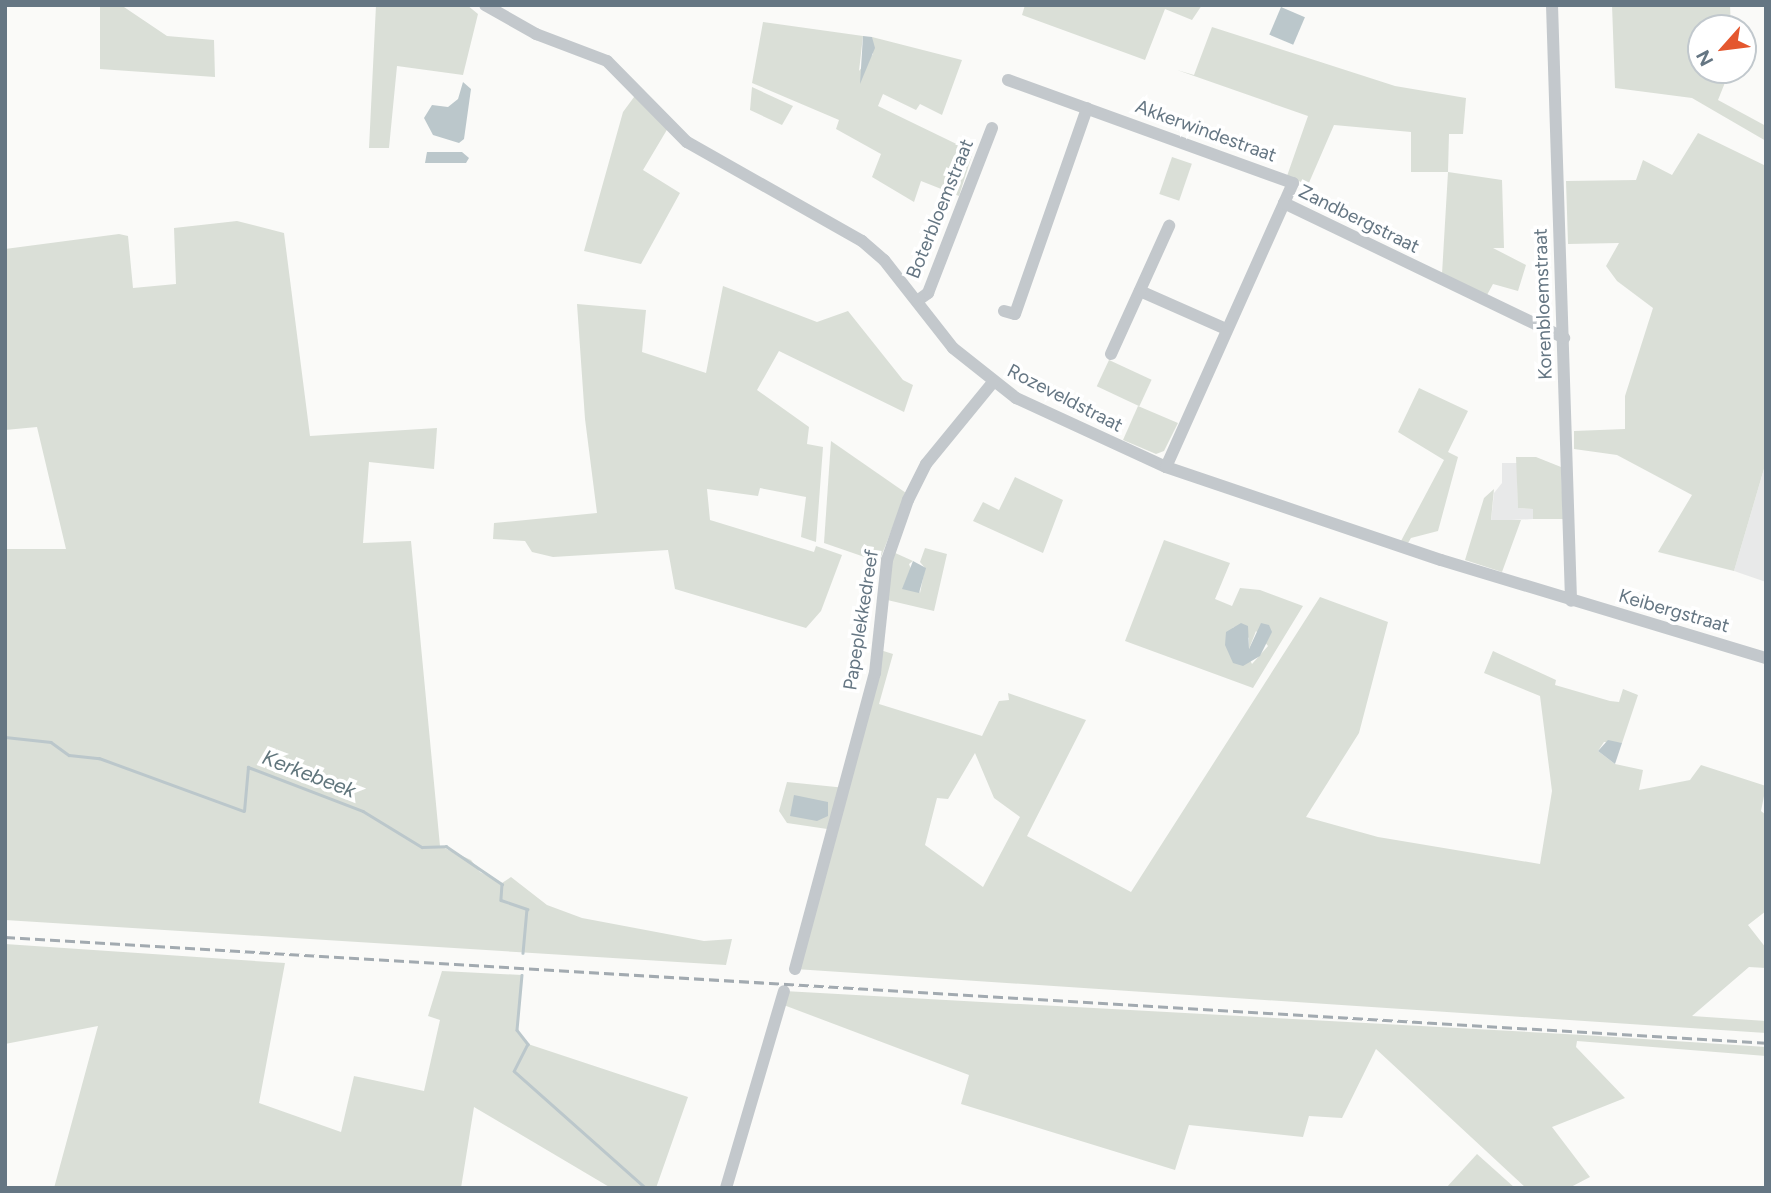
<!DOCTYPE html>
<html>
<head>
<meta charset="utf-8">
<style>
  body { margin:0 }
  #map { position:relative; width:1771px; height:1193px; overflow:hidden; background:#fafaf8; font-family:Figtree,sans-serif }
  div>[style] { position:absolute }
  .built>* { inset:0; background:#e8e9e9 }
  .green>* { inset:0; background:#dadfd7; transform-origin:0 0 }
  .water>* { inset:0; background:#bbc7cb; transform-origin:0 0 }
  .stream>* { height:2.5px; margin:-1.25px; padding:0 1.25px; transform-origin:1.25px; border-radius:1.25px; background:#bbc7cb }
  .minor>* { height:12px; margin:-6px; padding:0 6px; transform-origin:6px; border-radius:6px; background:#c3c8cc }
  .rail>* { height:2.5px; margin-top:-1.25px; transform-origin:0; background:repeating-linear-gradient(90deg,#a2aab0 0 10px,transparent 0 15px) }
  span { translate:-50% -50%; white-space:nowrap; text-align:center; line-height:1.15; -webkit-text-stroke:7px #fff; paint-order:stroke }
  .street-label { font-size:19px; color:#657683 }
  .water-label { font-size:21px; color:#60757c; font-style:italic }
  .frame { position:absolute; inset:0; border:7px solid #657683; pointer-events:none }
  .north { position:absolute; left:1687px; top:14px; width:70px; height:70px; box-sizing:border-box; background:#fff; border:2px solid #c1c8cd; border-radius:50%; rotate:242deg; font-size:19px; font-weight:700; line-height:28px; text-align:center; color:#657683 }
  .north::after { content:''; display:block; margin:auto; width:24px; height:32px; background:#e4572e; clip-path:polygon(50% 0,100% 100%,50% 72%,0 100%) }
</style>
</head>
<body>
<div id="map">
  <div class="built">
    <i style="clip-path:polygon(1766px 462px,1766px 582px,1734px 571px)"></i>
    <i style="clip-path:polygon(1502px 463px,1517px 463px,1518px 508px,1533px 509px,1533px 519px,1491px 521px,1494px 493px,1502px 483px)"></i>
  </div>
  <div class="green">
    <i style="clip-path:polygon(100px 5px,121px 5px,167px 36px,214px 40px,215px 77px,100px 69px)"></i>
    <i style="clip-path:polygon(376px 5px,467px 5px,478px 14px,463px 75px,397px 66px,389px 148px,369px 148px)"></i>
    <i style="clip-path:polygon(1025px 5px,1202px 5px,1192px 20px,1165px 9px,1145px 60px,1022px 15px)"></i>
    <i style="clip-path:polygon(1612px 5px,1730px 5px,1731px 28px,1701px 28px,1701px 70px,1730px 70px,1718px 100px,1766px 126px,1766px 141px,1692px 98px,1615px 88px)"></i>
    <i style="clip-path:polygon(763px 22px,863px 36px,859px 71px,873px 54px,872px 37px,962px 60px,942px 115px,920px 104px,916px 110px,883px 94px,878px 106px,973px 152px,959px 196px,921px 181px,914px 202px,872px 177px,881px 154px,836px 129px,839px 120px,752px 83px)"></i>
    <i style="clip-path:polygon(1212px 27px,1395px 86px,1466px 98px,1463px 134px,1449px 134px,1448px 172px,1502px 180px,1504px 248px,1493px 248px,1526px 265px,1518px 291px,1493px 284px,1487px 295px,1442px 274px,1448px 172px,1411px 172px,1411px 132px,1334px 125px,1308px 185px,1287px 176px,1308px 116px,1177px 70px,1194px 75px)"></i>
    <i style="clip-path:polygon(752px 87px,793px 106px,782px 125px,750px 110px)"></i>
    <i style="clip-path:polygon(637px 93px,668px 128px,643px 170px,680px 193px,641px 264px,584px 251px,623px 112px)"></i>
    <i style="clip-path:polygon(1698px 133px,1766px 166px,1766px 462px,1734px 571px,1658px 552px,1692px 495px,1617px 455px,1574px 449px,1574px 431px,1625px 429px,1625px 396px,1653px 308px,1617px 281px,1606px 266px,1619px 243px,1568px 244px,1566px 181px,1636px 180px,1643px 160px,1672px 175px)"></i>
    <i style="left:1172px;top:157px;width:21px;height:39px;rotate:19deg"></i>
    <i style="clip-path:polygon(237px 221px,284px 233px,310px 436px,437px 428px,434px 469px,369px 462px,363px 543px,411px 541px,440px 846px,471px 860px,480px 872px,502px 883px,511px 877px,547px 905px,582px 918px,704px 941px,732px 939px,726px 965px,5px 920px,5px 549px,66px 549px,37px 427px,5px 430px,5px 249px,119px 234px,128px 236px,133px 288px,176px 284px,174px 228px)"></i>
    <i style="clip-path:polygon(723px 286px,817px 322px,848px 311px,903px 380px,913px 385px,904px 412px,779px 351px,757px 390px,809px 427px,807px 444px,823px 447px,816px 542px,801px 537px,806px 497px,760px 488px,758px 496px,707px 489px,710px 520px,814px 552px,816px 546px,842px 555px,821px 611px,806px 628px,675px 589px,668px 550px,553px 557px,532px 552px,525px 541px,493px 539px,494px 523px,597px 513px,585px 419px,577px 304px,646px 310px,642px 352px,706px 373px)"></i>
    <i style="left:1109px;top:360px;width:47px;height:29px;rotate:25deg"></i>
    <i style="clip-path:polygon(1419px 388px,1468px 411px,1448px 452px,1458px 457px,1438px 531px,1411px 538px,1408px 543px,1401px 541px,1444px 460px,1398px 432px)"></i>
    <i style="clip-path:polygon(1138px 406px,1178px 423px,1164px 451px,1156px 454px,1123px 440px)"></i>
    <i style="clip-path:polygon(831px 441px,906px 493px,879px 562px,824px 543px)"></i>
    <i style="clip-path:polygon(1516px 457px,1536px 457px,1561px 467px,1563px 519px,1533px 519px,1533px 509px,1518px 508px)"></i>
    <i style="clip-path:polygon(1015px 477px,1063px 500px,1043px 553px,973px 521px,983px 502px,999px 510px)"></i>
    <i style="clip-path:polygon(1494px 489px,1491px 520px,1521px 520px,1502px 572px,1465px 560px,1484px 498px)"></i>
    <i style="clip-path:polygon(evenodd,1164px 540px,1230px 563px,1215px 599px,1232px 606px,1240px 588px,1260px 590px,1303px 606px,1253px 688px,1125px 641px,1164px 540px,1233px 627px,1249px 638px,1249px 649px,1256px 631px,1268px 646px,1252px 664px,1233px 627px)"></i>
    <i style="clip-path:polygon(925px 548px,947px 554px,934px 611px,883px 599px,893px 552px,913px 561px,909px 564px,920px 593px,925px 568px,920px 562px)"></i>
    <i style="clip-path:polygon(evenodd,1320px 597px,1388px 622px,1359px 733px,1306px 817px,1378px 837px,1540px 864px,1552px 791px,1540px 696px,1484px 673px,1493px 651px,1556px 680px,1555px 685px,1610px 701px,1619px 702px,1623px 689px,1638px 695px,1622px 743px,1604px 742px,1598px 751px,1615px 764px,1643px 770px,1639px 790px,1690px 780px,1701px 765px,1766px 786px,1761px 811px,1766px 815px,1766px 911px,1748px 925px,1766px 948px,1766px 968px,1749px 967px,1692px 1016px,1766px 1021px,1766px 1033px,795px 969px,834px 830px,787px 823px,779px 811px,787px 782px,846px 788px,877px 649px,893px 654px,879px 704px,982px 736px,999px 701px,1009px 700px,1008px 693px,1086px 720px,1027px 836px,1131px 892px,1320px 597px,975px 753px,994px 798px,1020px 817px,983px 887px,925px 845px,937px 798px,948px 799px,975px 753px)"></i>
    <i style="clip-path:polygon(5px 944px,285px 963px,259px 1103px,341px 1132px,354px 1076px,424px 1091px,440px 1020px,428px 1016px,442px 971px,522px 975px,517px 1030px,528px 1044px,688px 1097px,656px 1188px,611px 1188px,474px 1107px,461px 1188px,54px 1188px,98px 1026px,5px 1044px)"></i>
    <i style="clip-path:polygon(784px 991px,1583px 1035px,1766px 1047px,1766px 1056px,1577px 1041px,1576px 1047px,1625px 1098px,1552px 1127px,1590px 1177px,1569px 1188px,1526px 1188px,1376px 1049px,1342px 1118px,1309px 1116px,1303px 1137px,1189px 1125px,1175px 1170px,961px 1104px,969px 1075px,781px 1004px)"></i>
    <i style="clip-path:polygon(1477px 1154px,1515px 1188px,1446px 1188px)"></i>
  </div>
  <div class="water">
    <i style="left:1281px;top:7px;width:26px;height:30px;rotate:23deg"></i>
    <i style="clip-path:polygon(863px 36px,872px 37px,875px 48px,860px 84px)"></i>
    <i style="clip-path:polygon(463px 82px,471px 89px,464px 139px,459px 143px,433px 135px,424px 118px,432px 105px,448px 107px,458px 99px)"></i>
    <i style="clip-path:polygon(427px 152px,462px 152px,469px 158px,466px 163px,425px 163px)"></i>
    <i style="clip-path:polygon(913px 561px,926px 568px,919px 593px,902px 589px)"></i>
    <i style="clip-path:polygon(1241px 623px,1248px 626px,1249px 649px,1261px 623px,1269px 625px,1272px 632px,1260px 656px,1243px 666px,1233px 663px,1225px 645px,1226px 632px)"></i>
    <i style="clip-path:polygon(1608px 740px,1622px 743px,1615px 764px,1598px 751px)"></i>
    <i style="clip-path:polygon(794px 795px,828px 802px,828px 816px,817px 821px,790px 816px)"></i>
  </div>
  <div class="stream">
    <i style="left:5px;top:737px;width:46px;rotate:6.2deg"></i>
    <i style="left:51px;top:742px;width:22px;rotate:36deg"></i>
    <i style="left:69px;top:755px;width:30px;rotate:6deg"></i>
    <i style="left:99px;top:758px;width:154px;rotate:20.1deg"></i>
    <i style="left:244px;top:811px;width:44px;rotate:-84.8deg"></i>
    <i style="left:248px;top:767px;width:123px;rotate:20.9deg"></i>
    <i style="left:363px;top:811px;width:69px;rotate:31.4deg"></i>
    <i style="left:422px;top:847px;width:24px;rotate:-2deg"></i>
    <i style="left:446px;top:846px;width:68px;rotate:34.2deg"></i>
    <i style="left:502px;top:884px;width:16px;rotate:94deg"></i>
    <i style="left:501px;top:900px;width:28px;rotate:19deg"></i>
    <i style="left:527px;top:909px;width:44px;rotate:95.2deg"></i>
    <i style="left:522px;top:975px;width:55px;rotate:95.2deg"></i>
    <i style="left:517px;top:1030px;width:18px;rotate:52deg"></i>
    <i style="left:528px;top:1044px;width:30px;rotate:117deg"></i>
    <i style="left:514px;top:1071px;width:176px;rotate:41.6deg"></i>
  </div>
  <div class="minor">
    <i style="left:485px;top:5px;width:59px;rotate:29.6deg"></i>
    <i style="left:536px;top:34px;width:76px;rotate:20.8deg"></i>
    <i style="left:607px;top:61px;width:114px;rotate:45.4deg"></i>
    <i style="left:687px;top:142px;width:201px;rotate:29.5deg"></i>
    <i style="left:862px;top:241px;width:29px;rotate:41deg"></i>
    <i style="left:884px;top:260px;width:112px;rotate:51.9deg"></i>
    <i style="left:953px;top:348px;width:80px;rotate:38.4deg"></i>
    <i style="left:1016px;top:398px;width:165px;rotate:24.7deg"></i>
    <i style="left:1166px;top:467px;width:290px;rotate:18.7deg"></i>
    <i style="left:1441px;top:560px;width:339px;rotate:16.8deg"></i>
    <i style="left:1552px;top:5px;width:596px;rotate:88.17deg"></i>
    <i style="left:1008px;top:80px;width:303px;rotate:19.9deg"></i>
    <i style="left:1293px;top:183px;width:22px;rotate:114deg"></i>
    <i style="left:1140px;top:291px;width:94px;rotate:23.8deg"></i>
    <i style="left:917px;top:301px;width:14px;rotate:-36deg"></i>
    <i style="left:928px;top:293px;width:177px;rotate:-68.8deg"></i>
    <i style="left:1004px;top:311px;width:11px;rotate:15deg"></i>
    <i style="left:1015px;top:314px;width:218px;rotate:-70.7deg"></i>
    <i style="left:1111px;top:354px;width:141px;rotate:-65.6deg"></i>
    <i style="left:1166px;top:467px;width:289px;rotate:-65.9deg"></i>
    <i style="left:1284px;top:203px;width:311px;rotate:25.7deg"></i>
    <i style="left:795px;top:969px;width:307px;rotate:-74.9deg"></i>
    <i style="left:875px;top:673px;width:114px;rotate:-83.9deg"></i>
    <i style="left:887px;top:560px;width:64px;rotate:-70.7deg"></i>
    <i style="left:908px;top:500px;width:40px;rotate:-63.4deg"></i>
    <i style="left:926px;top:464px;width:106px;rotate:-50.7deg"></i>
    <i style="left:726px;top:1188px;width:205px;rotate:-73.6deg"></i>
  </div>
  <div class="rail">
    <i style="left:5px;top:937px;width:1764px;rotate:3.44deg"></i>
  </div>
  <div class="street-label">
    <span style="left:1206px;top:131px;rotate:20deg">Akkerwindestraat</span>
    <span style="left:940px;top:209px;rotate:-68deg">Boterbloemstraat</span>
    <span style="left:1359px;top:219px;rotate:26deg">Zandbergstraat</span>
    <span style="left:1543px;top:304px;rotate:-92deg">Korenbloemstraat</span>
    <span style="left:1065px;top:398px;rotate:27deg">Rozeveldstraat</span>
    <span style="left:1674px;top:611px;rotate:16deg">Keibergstraat</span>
    <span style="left:861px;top:620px;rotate:-81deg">Papeplekkedreef</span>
  </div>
  <div class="water-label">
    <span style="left:309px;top:774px;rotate:21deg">Kerkebeek</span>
  </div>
  <div class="frame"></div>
  <div class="north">N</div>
</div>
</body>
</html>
